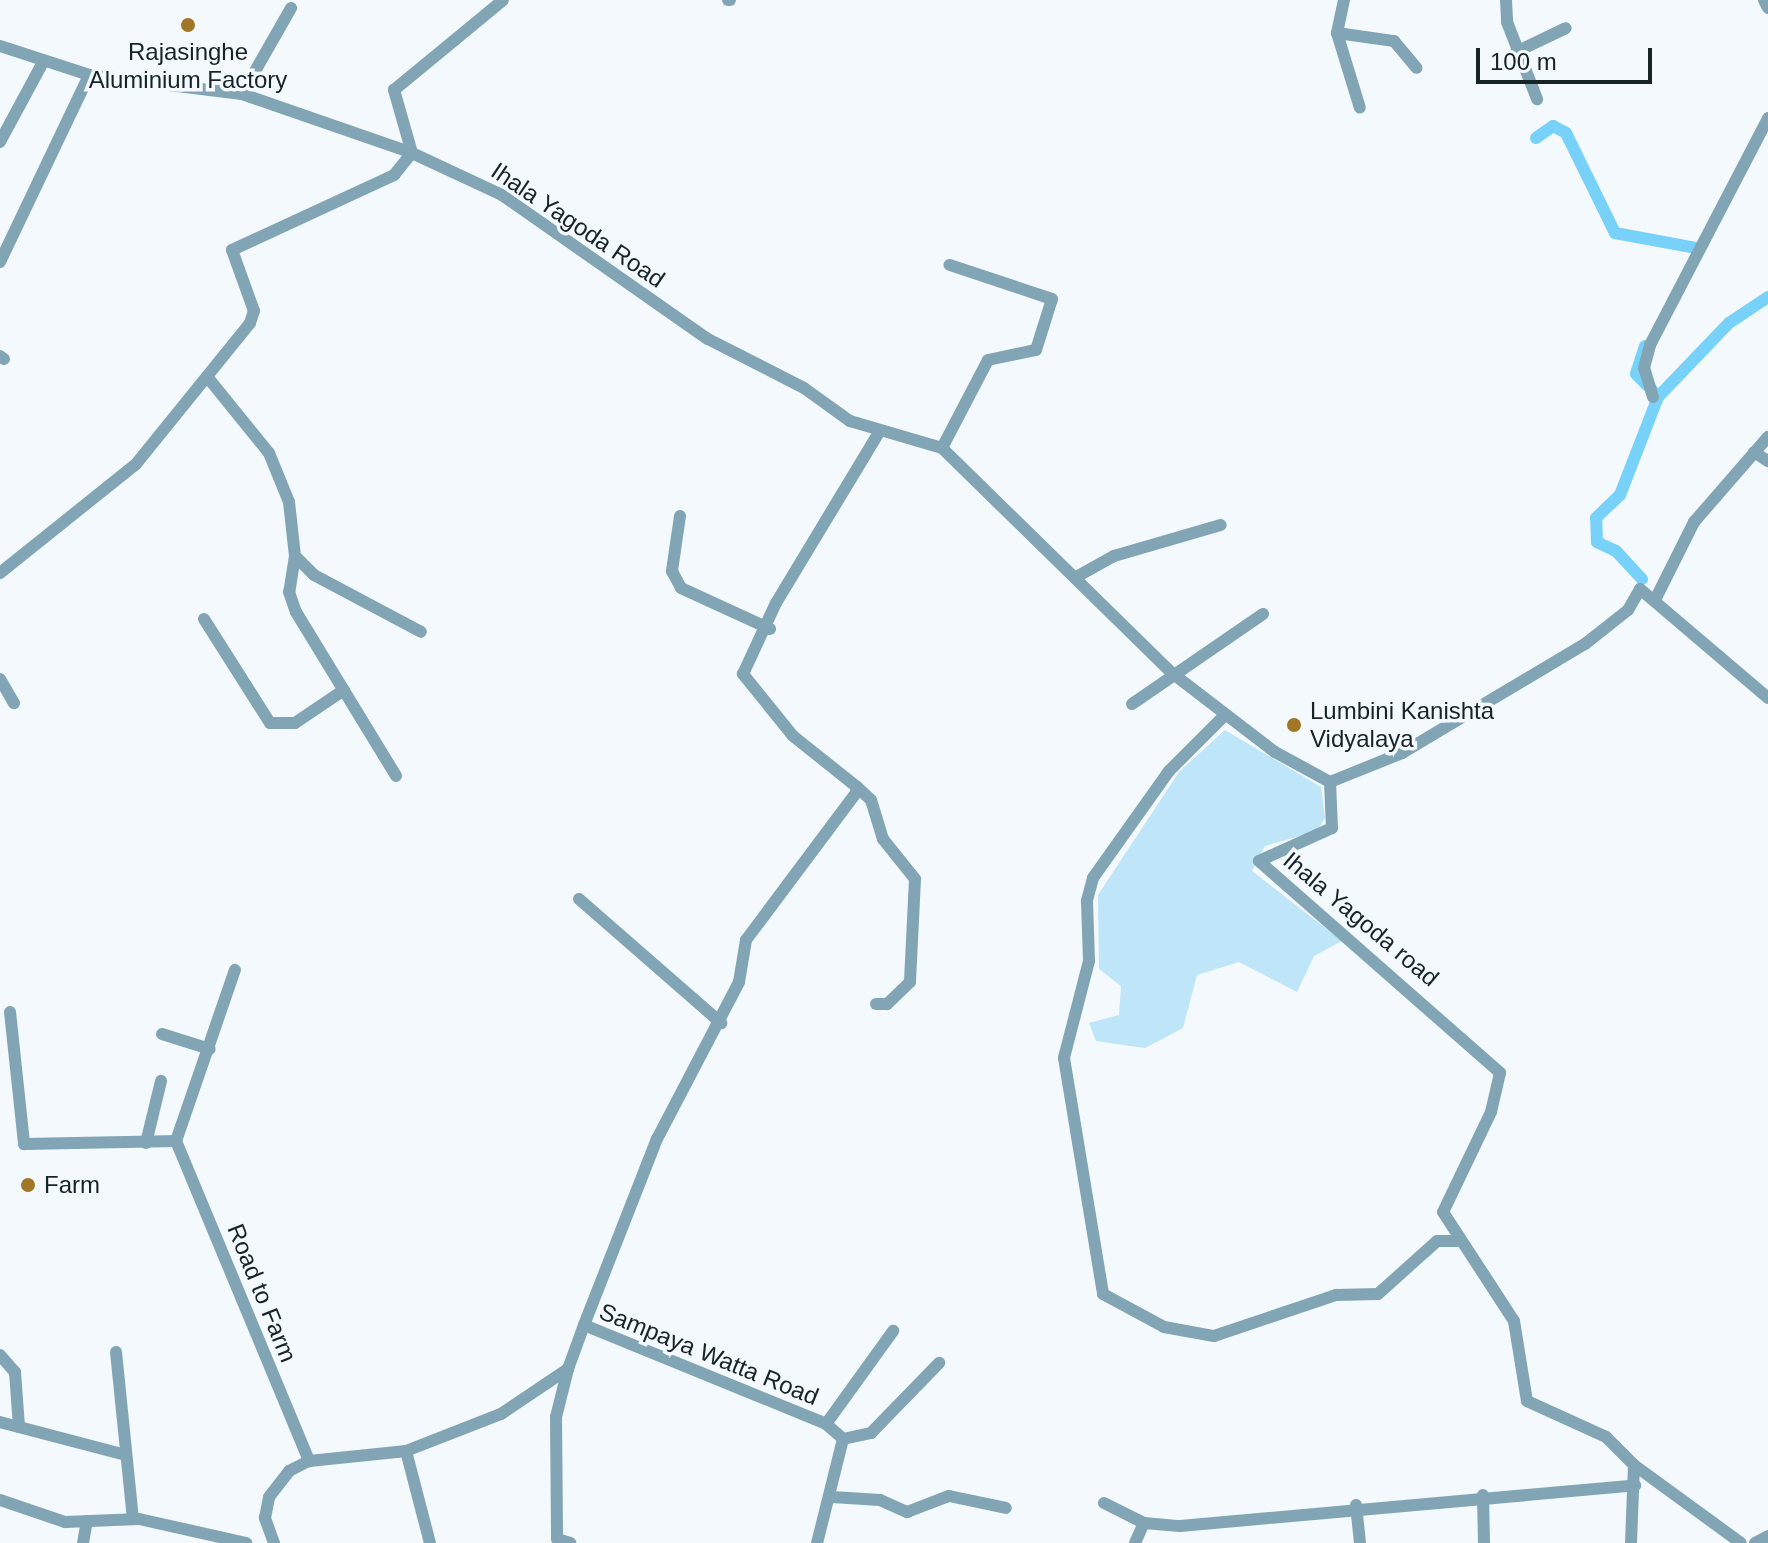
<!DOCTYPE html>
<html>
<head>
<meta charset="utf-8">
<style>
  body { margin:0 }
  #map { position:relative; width:1768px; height:1543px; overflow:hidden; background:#f3f9fc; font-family:Arial,sans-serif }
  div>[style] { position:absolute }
  .green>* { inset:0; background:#bee5f8 }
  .canal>* { height:12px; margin:-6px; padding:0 6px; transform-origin:6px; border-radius:6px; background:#78d1f8 }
  .minor>* { height:12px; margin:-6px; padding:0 6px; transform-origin:6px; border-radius:6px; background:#82a5b6 }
  .dots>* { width:22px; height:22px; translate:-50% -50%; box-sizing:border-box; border:4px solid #f3f9fc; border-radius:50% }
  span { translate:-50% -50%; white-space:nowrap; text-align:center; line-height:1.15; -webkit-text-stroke:7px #f3f9fc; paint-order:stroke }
  .poi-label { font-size:24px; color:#182328 }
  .left { translate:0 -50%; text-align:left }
  .street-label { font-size:24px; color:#182328 }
  .scale { position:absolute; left:1476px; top:48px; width:176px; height:36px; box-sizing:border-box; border:4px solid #182328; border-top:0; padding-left:10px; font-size:24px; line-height:28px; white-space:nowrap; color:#182328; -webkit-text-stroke:6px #f3f9fc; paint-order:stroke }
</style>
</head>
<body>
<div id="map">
  <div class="green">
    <i style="clip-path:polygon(1225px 730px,1321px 787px,1325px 818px,1317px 831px,1265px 846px,1252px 871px,1342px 941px,1314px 956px,1297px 992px,1239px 962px,1197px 975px,1183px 1028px,1145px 1048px,1096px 1041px,1089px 1023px,1119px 1015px,1121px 986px,1099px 969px,1098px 895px,1179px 772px)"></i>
  </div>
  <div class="canal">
    <i style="left:1536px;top:138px;width:21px;rotate:-35deg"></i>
    <i style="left:1553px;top:126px;width:15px;rotate:28deg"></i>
    <i style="left:1566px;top:133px;width:111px;rotate:63.9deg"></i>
    <i style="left:1615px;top:233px;width:82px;rotate:10.5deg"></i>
    <i style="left:1645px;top:346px;width:29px;rotate:108deg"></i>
    <i style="left:1636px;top:374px;width:24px;rotate:45deg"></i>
    <i style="left:1642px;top:579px;width:38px;rotate:-133deg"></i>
    <i style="left:1616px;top:551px;width:21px;rotate:-155deg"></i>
    <i style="left:1597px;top:542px;width:24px;rotate:-92deg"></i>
    <i style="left:1596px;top:518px;width:33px;rotate:-44deg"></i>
    <i style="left:1620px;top:495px;width:105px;rotate:-68.8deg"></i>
    <i style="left:1658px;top:397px;width:103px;rotate:-46.2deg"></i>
    <i style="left:1729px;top:323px;width:47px;rotate:-33.7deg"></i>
  </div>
  <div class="minor">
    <i style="left:728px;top:0;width:2px"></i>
    <i style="left:1344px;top:0;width:34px;rotate:102deg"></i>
    <i style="left:1337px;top:33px;width:78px;rotate:73deg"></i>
    <i style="left:1506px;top:0;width:22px;rotate:87deg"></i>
    <i style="left:1507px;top:22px;width:83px;rotate:68.7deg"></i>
    <i style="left:1764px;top:0;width:9px;rotate:63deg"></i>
    <i style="left:1337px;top:33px;width:58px;rotate:8deg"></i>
    <i style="left:1394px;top:41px;width:35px;rotate:50deg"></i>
    <i style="left:0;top:46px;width:94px;rotate:18deg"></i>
    <i style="left:89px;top:75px;width:154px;rotate:7.1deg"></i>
    <i style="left:242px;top:94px;width:180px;rotate:19.1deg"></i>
    <i style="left:412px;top:153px;width:99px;rotate:25deg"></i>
    <i style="left:502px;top:195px;width:251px;rotate:35deg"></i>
    <i style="left:708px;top:339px;width:108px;rotate:27deg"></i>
    <i style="left:804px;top:388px;width:57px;rotate:35.7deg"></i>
    <i style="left:850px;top:421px;width:96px;rotate:16.4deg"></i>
    <i style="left:942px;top:448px;width:322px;rotate:44.4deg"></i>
    <i style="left:1172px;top:673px;width:130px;rotate:37.5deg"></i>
    <i style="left:1275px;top:752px;width:63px;rotate:28.6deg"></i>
    <i style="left:1330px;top:782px;width:46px;rotate:87.5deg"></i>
    <i style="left:1332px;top:828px;width:80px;rotate:155.7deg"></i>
    <i style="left:1259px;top:861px;width:321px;rotate:41.3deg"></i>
    <i style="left:1500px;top:1073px;width:40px;rotate:103deg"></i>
    <i style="left:1491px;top:1112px;width:111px;rotate:115.6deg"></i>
    <i style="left:1443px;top:1212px;width:130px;rotate:56.9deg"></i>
    <i style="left:1514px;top:1321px;width:81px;rotate:80.8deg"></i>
    <i style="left:1527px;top:1401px;width:87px;rotate:24.5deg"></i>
    <i style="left:1606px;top:1437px;width:40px;rotate:45deg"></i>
    <i style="left:1634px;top:1465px;width:78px;rotate:92.2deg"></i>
    <i style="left:1516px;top:52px;width:55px;rotate:-25.6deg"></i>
    <i style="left:242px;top:94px;width:99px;rotate:-60.3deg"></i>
    <i style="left:0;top:142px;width:89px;rotate:-61.7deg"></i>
    <i style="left:0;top:262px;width:207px;rotate:-64.5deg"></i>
    <i style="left:0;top:356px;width:5px;rotate:37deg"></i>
    <i style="left:209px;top:379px;width:95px;rotate:51deg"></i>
    <i style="left:269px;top:453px;width:53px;rotate:67.8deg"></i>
    <i style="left:289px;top:502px;width:54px;rotate:83.7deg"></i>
    <i style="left:295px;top:556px;width:27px;rotate:45deg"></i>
    <i style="left:314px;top:575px;width:121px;rotate:28deg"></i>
    <i style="left:1653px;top:397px;width:30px;rotate:-107deg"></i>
    <i style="left:1644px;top:368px;width:24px;rotate:-75deg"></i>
    <i style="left:1650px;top:345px;width:256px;rotate:-62.5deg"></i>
    <i style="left:942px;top:448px;width:99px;rotate:-62.4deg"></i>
    <i style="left:988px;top:360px;width:49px;rotate:-11.8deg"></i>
    <i style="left:1036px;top:350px;width:53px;rotate:-72.6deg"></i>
    <i style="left:1052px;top:299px;width:108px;rotate:-161.6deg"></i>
    <i style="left:1754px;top:452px;width:17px;rotate:33deg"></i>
    <i style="left:680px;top:516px;width:56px;rotate:98.3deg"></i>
    <i style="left:672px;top:571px;width:19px;rotate:62deg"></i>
    <i style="left:681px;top:588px;width:98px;rotate:24.7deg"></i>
    <i style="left:295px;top:556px;width:36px;rotate:99deg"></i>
    <i style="left:289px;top:592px;width:21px;rotate:71deg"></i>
    <i style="left:296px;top:612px;width:192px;rotate:58.6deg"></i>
    <i style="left:0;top:573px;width:174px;rotate:-38.7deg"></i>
    <i style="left:136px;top:464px;width:181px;rotate:-51deg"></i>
    <i style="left:250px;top:323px;width:13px;rotate:-72deg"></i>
    <i style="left:254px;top:311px;width:65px;rotate:-109.8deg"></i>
    <i style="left:232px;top:250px;width:179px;rotate:-24.8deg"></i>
    <i style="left:394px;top:175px;width:28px;rotate:-51deg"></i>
    <i style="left:412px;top:153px;width:66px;rotate:-105.9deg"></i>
    <i style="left:394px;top:90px;width:141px;rotate:-39.5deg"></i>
    <i style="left:1078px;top:576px;width:41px;rotate:-29.1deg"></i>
    <i style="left:1114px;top:556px;width:111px;rotate:-16.2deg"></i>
    <i style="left:1657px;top:596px;width:83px;rotate:-63.4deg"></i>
    <i style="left:1694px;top:522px;width:113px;rotate:-49deg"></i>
    <i style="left:204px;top:619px;width:123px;rotate:57.6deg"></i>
    <i style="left:270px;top:723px;width:25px"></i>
    <i style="left:295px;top:723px;width:59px;rotate:-34deg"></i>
    <i style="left:0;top:679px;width:28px;rotate:60deg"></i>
    <i style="left:1132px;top:704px;width:159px;rotate:-34.5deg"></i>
    <i style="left:1224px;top:716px;width:78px;rotate:135deg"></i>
    <i style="left:1169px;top:771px;width:131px;rotate:125.4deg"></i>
    <i style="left:1093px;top:878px;width:24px;rotate:105deg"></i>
    <i style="left:1087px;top:901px;width:60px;rotate:88.1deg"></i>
    <i style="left:1089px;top:961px;width:100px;rotate:104.5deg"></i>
    <i style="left:1064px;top:1058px;width:239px;rotate:80.6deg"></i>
    <i style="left:1103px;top:1294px;width:69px;rotate:28.4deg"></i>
    <i style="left:1164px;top:1327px;width:51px;rotate:10.2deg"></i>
    <i style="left:1214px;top:1336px;width:129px;rotate:-18.6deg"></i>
    <i style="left:1336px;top:1295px;width:42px;rotate:-1.4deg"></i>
    <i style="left:1378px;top:1294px;width:79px;rotate:-41.9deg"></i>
    <i style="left:1437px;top:1241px;width:20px"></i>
    <i style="left:1330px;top:782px;width:78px;rotate:-21.9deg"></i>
    <i style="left:1402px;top:753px;width:213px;rotate:-30.8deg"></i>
    <i style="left:1585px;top:644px;width:55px;rotate:-38.3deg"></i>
    <i style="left:1628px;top:610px;width:24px;rotate:-60deg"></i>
    <i style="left:1640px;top:589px;width:168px;rotate:40.4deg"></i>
    <i style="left:857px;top:787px;width:19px;rotate:43deg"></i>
    <i style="left:871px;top:800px;width:41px;rotate:72.9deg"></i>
    <i style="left:883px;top:839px;width:51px;rotate:51.3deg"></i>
    <i style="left:915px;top:879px;width:103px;rotate:92.8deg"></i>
    <i style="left:910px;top:982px;width:32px;rotate:136deg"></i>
    <i style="left:887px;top:1004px;width:11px;rotate:180deg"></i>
    <i style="left:579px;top:899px;width:189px;rotate:41.1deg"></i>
    <i style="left:10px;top:1012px;width:133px;rotate:83.9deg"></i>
    <i style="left:24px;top:1144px;width:152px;rotate:-1.1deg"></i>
    <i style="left:162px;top:1034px;width:50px;rotate:17.4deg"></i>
    <i style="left:176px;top:1141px;width:347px;rotate:67.4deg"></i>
    <i style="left:176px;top:1141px;width:181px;rotate:-71deg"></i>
    <i style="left:146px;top:1143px;width:64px;rotate:-76.4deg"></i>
    <i style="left:584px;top:1325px;width:200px;rotate:-68.6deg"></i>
    <i style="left:657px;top:1139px;width:177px;rotate:-62.4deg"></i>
    <i style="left:739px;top:982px;width:43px;rotate:-80.5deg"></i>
    <i style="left:746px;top:940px;width:184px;rotate:-53.2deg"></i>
    <i style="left:856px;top:793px;width:6px;rotate:-81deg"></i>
    <i style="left:857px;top:787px;width:82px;rotate:-141.4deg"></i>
    <i style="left:793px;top:736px;width:80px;rotate:-128.9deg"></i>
    <i style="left:743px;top:674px;width:78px;rotate:-65.1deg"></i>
    <i style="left:776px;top:603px;width:197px;rotate:-58.9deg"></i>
    <i style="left:116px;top:1352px;width:168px;rotate:84.2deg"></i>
    <i style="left:0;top:1355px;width:23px;rotate:49deg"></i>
    <i style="left:15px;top:1372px;width:55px;rotate:85.8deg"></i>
    <i style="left:568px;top:1369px;width:49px;rotate:104deg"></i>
    <i style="left:556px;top:1417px;width:122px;rotate:89.5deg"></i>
    <i style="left:557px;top:1539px;width:14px;rotate:17deg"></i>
    <i style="left:0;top:1422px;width:130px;rotate:14.7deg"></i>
    <i style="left:826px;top:1424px;width:115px;rotate:-54.2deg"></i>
    <i style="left:843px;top:1439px;width:29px;rotate:-12deg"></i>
    <i style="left:871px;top:1433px;width:98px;rotate:-45.8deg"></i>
    <i style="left:406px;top:1451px;width:95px;rotate:75.4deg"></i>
    <i style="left:1634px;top:1465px;width:132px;rotate:36.1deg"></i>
    <i style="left:1483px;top:1495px;width:48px;rotate:88.8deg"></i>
    <i style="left:832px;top:1497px;width:48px;rotate:3.6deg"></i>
    <i style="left:880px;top:1500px;width:30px;rotate:24deg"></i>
    <i style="left:907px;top:1512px;width:45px;rotate:-20.9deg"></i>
    <i style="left:949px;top:1496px;width:58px;rotate:11.9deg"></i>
    <i style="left:0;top:1500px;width:69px;rotate:18.7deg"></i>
    <i style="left:65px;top:1522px;width:74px;rotate:-2.3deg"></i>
    <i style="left:139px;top:1519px;width:110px;rotate:12.6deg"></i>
    <i style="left:1104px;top:1503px;width:45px;rotate:26.6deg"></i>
    <i style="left:1144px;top:1523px;width:36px;rotate:5deg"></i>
    <i style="left:1180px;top:1526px;width:457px;rotate:-5.1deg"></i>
    <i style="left:1356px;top:1505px;width:38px;rotate:84deg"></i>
    <i style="left:83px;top:1543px;width:22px;rotate:-80deg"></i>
    <i style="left:274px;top:1543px;width:27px;rotate:-110deg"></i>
    <i style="left:265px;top:1518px;width:21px;rotate:-79deg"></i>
    <i style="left:269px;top:1497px;width:33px;rotate:-52deg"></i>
    <i style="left:289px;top:1471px;width:22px;rotate:-27deg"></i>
    <i style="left:309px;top:1461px;width:98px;rotate:-5.9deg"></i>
    <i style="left:406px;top:1451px;width:102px;rotate:-21.3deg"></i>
    <i style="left:501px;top:1414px;width:81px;rotate:-33.9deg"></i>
    <i style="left:568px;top:1369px;width:47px;rotate:-70deg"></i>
    <i style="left:584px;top:1325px;width:261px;rotate:22.2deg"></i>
    <i style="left:826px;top:1424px;width:23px;rotate:41deg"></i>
    <i style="left:843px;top:1439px;width:107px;rotate:104deg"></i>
    <i style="left:1135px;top:1543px;width:22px;rotate:-66deg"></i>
    <i style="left:1755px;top:1543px;width:15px;rotate:-28deg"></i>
  </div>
  <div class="dots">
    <i style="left:188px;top:25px;background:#a17626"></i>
    <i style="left:1294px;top:725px;background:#a17626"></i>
    <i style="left:28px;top:1185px;background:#a17626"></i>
  </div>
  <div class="poi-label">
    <span style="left:188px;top:66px">Rajasinghe<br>Aluminium Factory</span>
    <span class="left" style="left:1310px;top:725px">Lumbini Kanishta<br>Vidyalaya</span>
    <span class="left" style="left:44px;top:1185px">Farm</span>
  </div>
  <div class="street-label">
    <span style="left:578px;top:225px;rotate:34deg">Ihala Yagoda Road</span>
    <span style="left:1361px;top:919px;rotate:40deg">Ihala Yagoda road</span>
    <span style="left:262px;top:1293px;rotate:68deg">Road to Farm</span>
    <span style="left:709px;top:1354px;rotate:22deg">Sampaya Watta Road</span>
  </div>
  <div class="scale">100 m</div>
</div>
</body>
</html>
